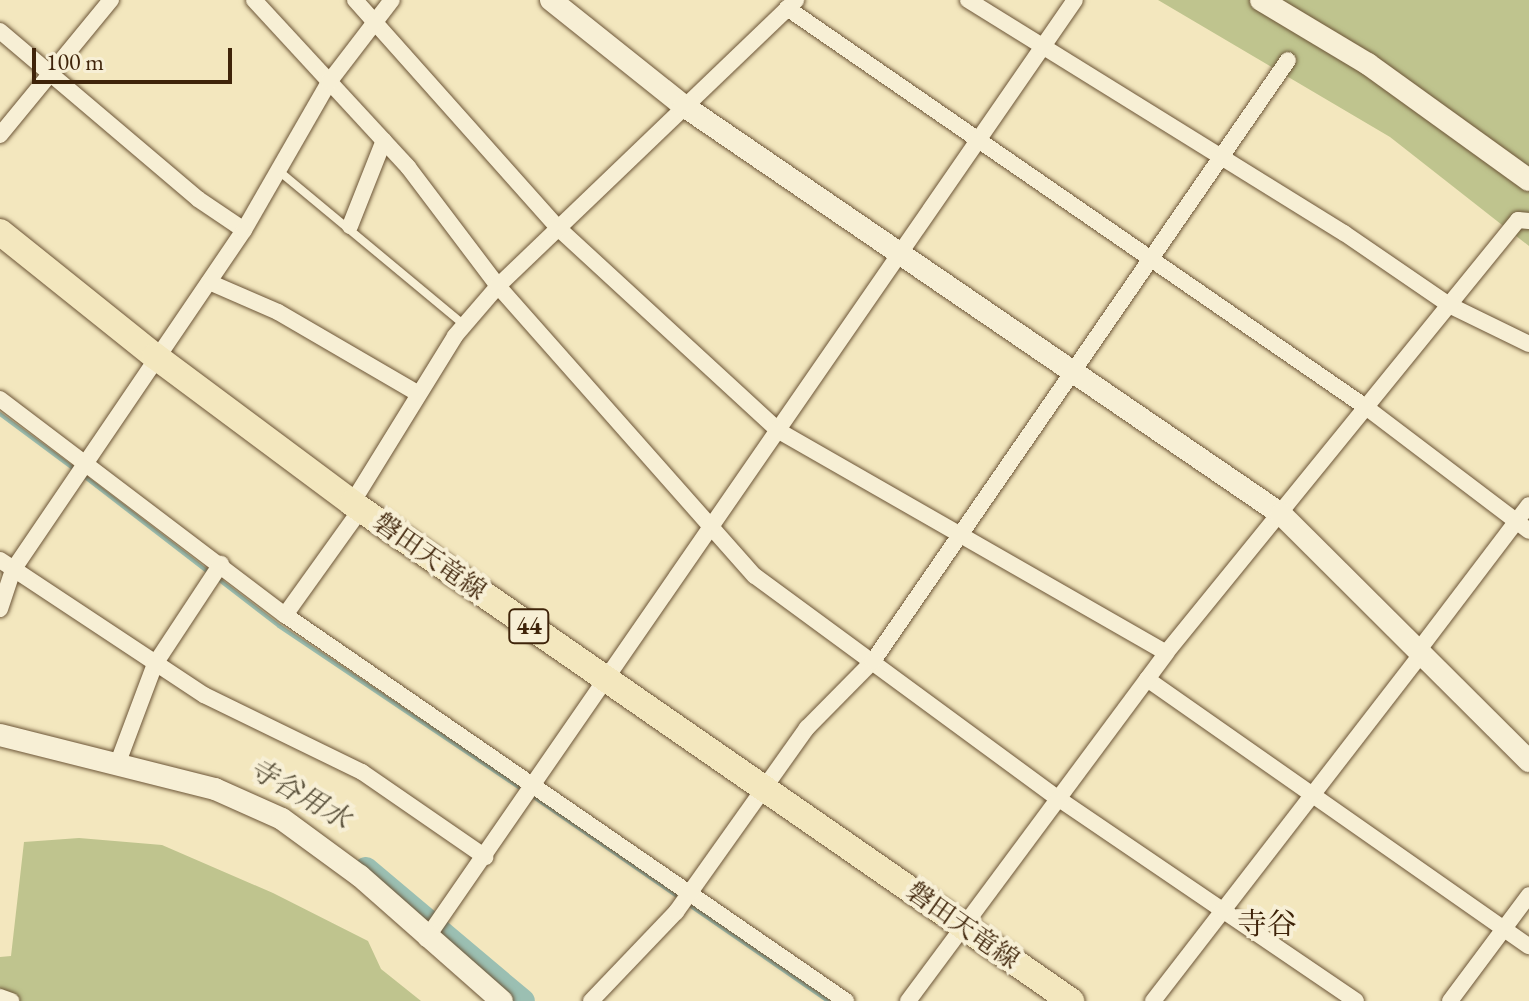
<!DOCTYPE html>
<html>
<head>
<meta charset="utf-8">
<style>
  body { margin:0 }
  #map { position:relative; width:1529px; height:1001px; overflow:hidden; background:#f3e7be; font-family:"EB Garamond","Noto Serif JP",serif }
  div>[style] { position:absolute }
  .green>* { inset:0; background:#bfc48e }
  .stream>* { height:4px; margin:-2px; padding:0 2px; transform-origin:2px; border-radius:2px; background:#9bbfb2 }
  .river>* { height:24px; margin:-12px; padding:0 12px; transform-origin:12px; border-radius:12px; background:#9bbfb2 }
  .roads { filter:drop-shadow(0 0 2px #6c5537) drop-shadow(0 0 2px #6c5537) }
  .lane>* { height:8px; margin:-4px; padding:0 4px; transform-origin:4px; border-radius:4px; background:#f7efd5 }
  .street>* { height:16px; margin:-8px; padding:0 8px; transform-origin:8px; border-radius:8px; background:#f7efd5 }
  .secondary>* { height:22px; margin:-11px; padding:0 11px; transform-origin:11px; border-radius:11px; background:#f7efd5 }
  .primary>* { height:26px; margin:-13px; padding:0 13px; transform-origin:13px; border-radius:13px; background:#f3e7be }
  span { translate:-50% -50%; white-space:nowrap; text-align:center; line-height:1.15; -webkit-text-stroke:8px #f7efd5; paint-order:stroke }
  .shield-label span { padding:2px 6px; background:#f7efd5; border:2px solid; border-radius:6px; -webkit-text-stroke-width:0 }
  .shield-label { font-size:24px; color:#3f240a; font-weight:700 }
  .street-label { font-size:26px; color:#3f240a }
  .water-label { font-size:28px; color:#5b523c; font-style:italic }
  .quarter-label { font-size:30px; color:#3f240a }
  .scale { position:absolute; left:32px; top:48px; width:200px; height:36px; box-sizing:border-box; border:4px solid #3f240a; border-top:0; padding-left:10px; font-size:24px; line-height:28px; white-space:nowrap; color:#3f240a; -webkit-text-stroke:6px #f7efd5; paint-order:stroke }
</style>
</head>
<body>
<div id="map">
  <div class="green">
    <i style="clip-path:polygon(1158px 0,1529px 0,1529px 246px,1390px 137px)"></i>
    <i style="clip-path:polygon(79px 838px,162px 845px,273px 893px,368px 941px,381px 969px,421px 1001px,0 1001px,0 957px,11px 956px,24px 842px)"></i>
  </div>
  <div class="stream">
    <i style="left:0;top:414px;width:92px;rotate:36.6deg"></i>
    <i style="left:81px;top:474px;width:164px;rotate:37.6deg"></i>
    <i style="left:218px;top:579px;width:77px;rotate:37.6deg"></i>
    <i style="left:279px;top:626px;width:294px;rotate:33.9deg"></i>
    <i style="left:531px;top:795px;width:183px;rotate:34.7deg"></i>
    <i style="left:688px;top:904px;width:170px;rotate:34.7deg"></i>
  </div>
  <div class="river">
    <i style="left:366px;top:869px;width:205px;rotate:40.1deg"></i>
  </div>
  <div class="roads">
    <div class="lane">
      <i style="left:280px;top:172px;width:239px;rotate:39.7deg"></i>
    </div>
    <div class="street">
      <i style="left:254px;top:0;width:227px;rotate:47.3deg"></i>
      <i style="left:408px;top:167px;width:149px;rotate:52.9deg"></i>
      <i style="left:498px;top:286px;width:387px;rotate:48.5deg"></i>
      <i style="left:755px;top:576px;width:377px;rotate:36.3deg"></i>
      <i style="left:1059px;top:799px;width:359px;rotate:34.2deg"></i>
      <i style="left:355px;top:0;width:304px;rotate:48.3deg"></i>
      <i style="left:557px;top:227px;width:301px;rotate:42.6deg"></i>
      <i style="left:779px;top:431px;width:446px;rotate:29.8deg"></i>
      <i style="left:968px;top:0;width:442px;rotate:31.8deg"></i>
      <i style="left:1344px;top:233px;width:127px;rotate:34.4deg"></i>
      <i style="left:1449px;top:305px;width:89px;rotate:26deg"></i>
      <i style="left:787px;top:8px;width:705px;rotate:34.59deg"></i>
      <i style="left:1367px;top:408px;width:203px;rotate:37.2deg"></i>
      <i style="left:0;top:31px;width:260px;rotate:40.3deg"></i>
      <i style="left:198px;top:199px;width:55px;rotate:34deg"></i>
      <i style="left:0;top:135px;width:175px;rotate:-50.6deg"></i>
      <i style="left:350px;top:226px;width:92px;rotate:-68.4deg"></i>
      <i style="left:209px;top:282px;width:75px;rotate:23.5deg"></i>
      <i style="left:278px;top:312px;width:161px;rotate:30.2deg"></i>
      <i style="left:0;top:399px;width:358px;rotate:37.2deg"></i>
      <i style="left:285px;top:615px;width:681px;rotate:34.53deg"></i>
      <i style="left:352px;top:503px;width:196px;rotate:-58.3deg"></i>
      <i style="left:455px;top:336px;width:66px;rotate:-49.3deg"></i>
      <i style="left:498px;top:286px;width:413px;rotate:-43.8deg"></i>
      <i style="left:0;top:560px;width:245px;rotate:33.5deg"></i>
      <i style="left:204px;top:695px;width:176px;rotate:26deg"></i>
      <i style="left:362px;top:772px;width:150px;rotate:34.6deg"></i>
      <i style="left:0;top:609px;width:41px;rotate:-71.6deg"></i>
      <i style="left:13px;top:570px;width:411px;rotate:-55.8deg"></i>
      <i style="left:244px;top:230px;width:171px;rotate:-60.1deg"></i>
      <i style="left:329px;top:82px;width:103px;rotate:-52.5deg"></i>
      <i style="left:285px;top:615px;width:130px;rotate:-54.4deg"></i>
      <i style="left:1418px;top:651px;width:183px;rotate:-52.8deg"></i>
      <i style="left:1147px;top:679px;width:466px;rotate:35deg"></i>
      <i style="left:117px;top:765px;width:108px;rotate:-69.4deg"></i>
      <i style="left:155px;top:664px;width:120px;rotate:-56.6deg"></i>
      <i style="left:426px;top:939px;width:1141px;rotate:-55.35deg"></i>
      <i style="left:0;top:997px;width:12px;rotate:20deg"></i>
      <i style="left:591px;top:1001px;width:123px;rotate:-46.3deg"></i>
      <i style="left:676px;top:912px;width:226px;rotate:-54.6deg"></i>
      <i style="left:807px;top:728px;width:94px;rotate:-45.4deg"></i>
      <i style="left:873px;top:661px;width:730px;rotate:-55.37deg"></i>
      <i style="left:908px;top:1001px;width:433px;rotate:-53.4deg"></i>
      <i style="left:1166px;top:653px;width:558px;rotate:-50.89deg"></i>
      <i style="left:1518px;top:220px;width:11px;rotate:5deg"></i>
      <i style="left:1153px;top:1001px;width:438px;rotate:-52.3deg"></i>
      <i style="left:1450px;top:1001px;width:132px;rotate:-53.3deg"></i>
    </div>
    <div class="secondary">
      <i style="left:551px;top:0;width:170px;rotate:38.6deg"></i>
      <i style="left:684px;top:106px;width:723px;rotate:34.35deg"></i>
      <i style="left:1281px;top:514px;width:350px;rotate:44.9deg"></i>
      <i style="left:1261px;top:0;width:125px;rotate:30.9deg"></i>
      <i style="left:1368px;top:64px;width:198px;rotate:35.8deg"></i>
      <i style="left:0;top:735px;width:222px;rotate:14.1deg"></i>
      <i style="left:215px;top:789px;width:73px;rotate:24.1deg"></i>
      <i style="left:282px;top:819px;width:97px;rotate:36.2deg"></i>
      <i style="left:360px;top:876px;width:189px;rotate:41.4deg"></i>
    </div>
    <div class="primary">
      <i style="left:0;top:232px;width:198px;rotate:38.7deg"></i>
      <i style="left:155px;top:356px;width:246px;rotate:36.7deg"></i>
      <i style="left:352px;top:503px;width:875px;rotate:34.71deg"></i>
    </div>
  </div>
  <div class="shield-label">
    <span style="left:529px;top:626px">44</span>
  </div>
  <div class="street-label">
    <span style="left:430px;top:557px;rotate:35deg">磐田天竜線</span>
    <span style="left:963px;top:926px;rotate:35deg">磐田天竜線</span>
  </div>
  <div class="water-label">
    <span style="left:300px;top:793px;rotate:30deg">寺谷用水</span>
  </div>
  <div class="quarter-label">
    <span style="left:1267px;top:924px">寺谷</span>
  </div>
  <div class="scale">100 m</div>
</div>
</body>
</html>
